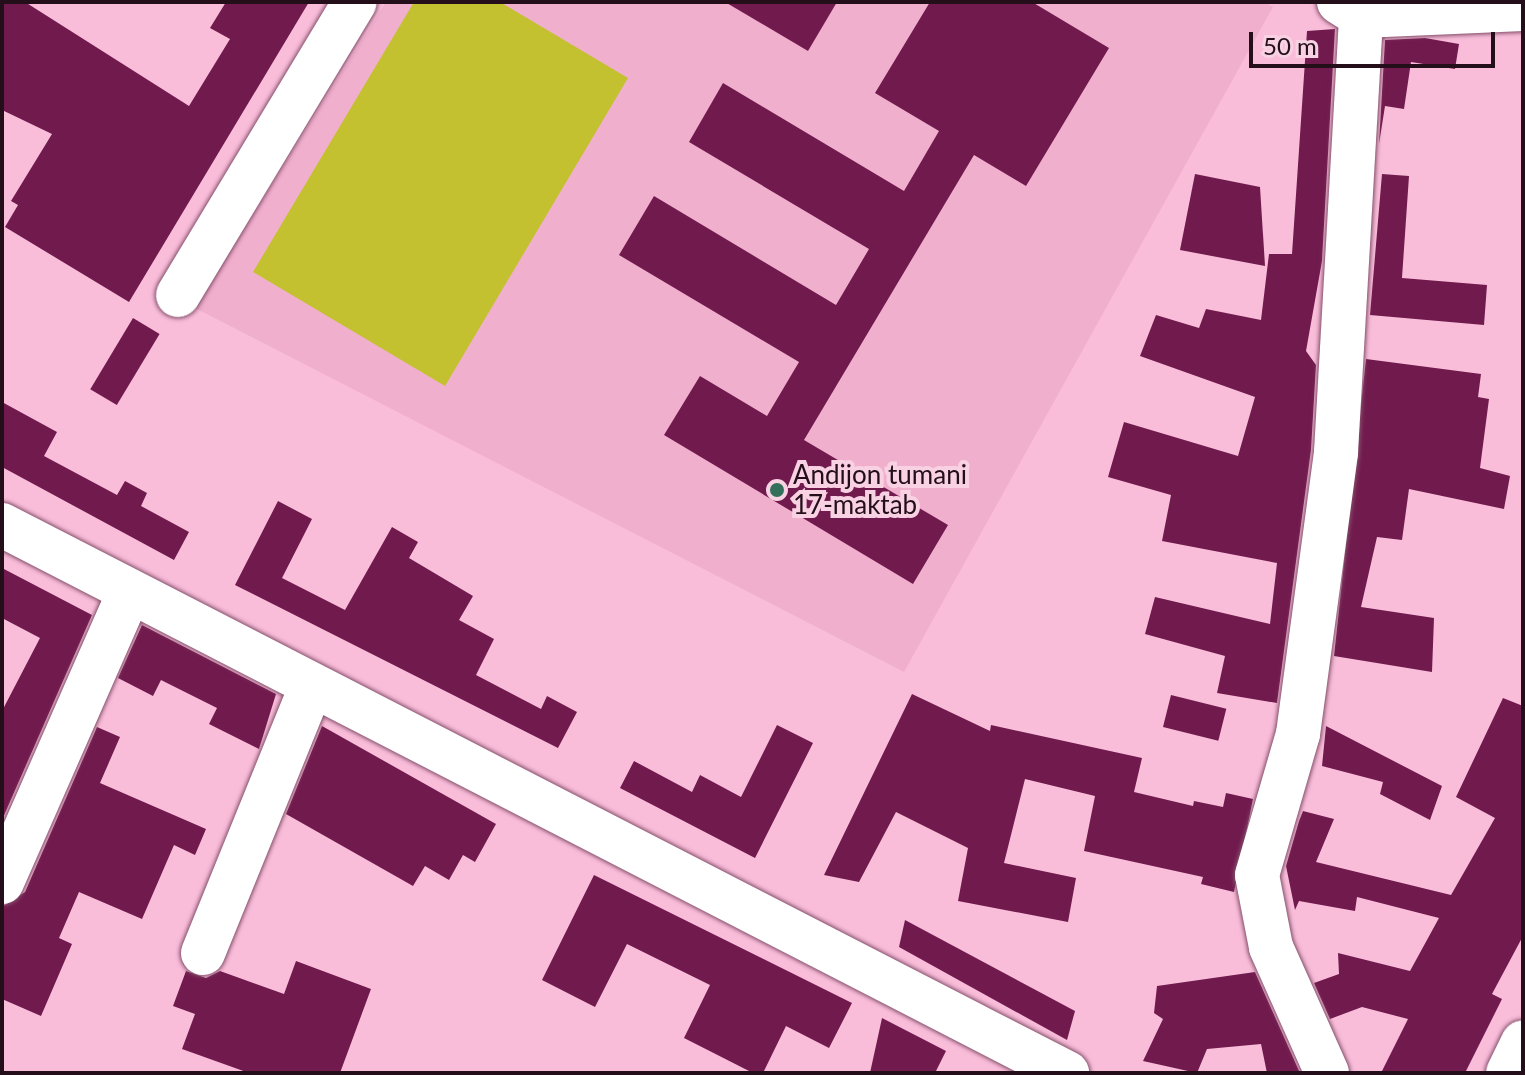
<!DOCTYPE html>
<html>
<head>
<meta charset="utf-8">
<style>
  body { margin:0 }
  #map { position:relative; width:1525px; height:1075px; overflow:hidden; background:#f9bdda; font-family:Lato,sans-serif }
  div>[style] { position:absolute }
  .built>* { inset:0; background:#f1afce }
  .green>* { inset:0; background:#c3c12f }
  .building>* { inset:0; background:#711a4e; transform-origin:0 0 }
  .roads { filter:drop-shadow(0 0 2px #85506b) drop-shadow(0 0 2px #85506b) }
  .minor>* { height:44px; margin:-22px; padding:0 22px; transform-origin:22px; border-radius:22px; background:#fff }
  .dots>* { width:22px; height:22px; translate:-50% -50%; box-sizing:border-box; border:4px solid #f8d2e3; border-radius:50% }
  span { translate:-50% -50%; white-space:nowrap; text-align:center; line-height:1.15; -webkit-text-stroke:8px #f8d2e3; paint-order:stroke }
  .poi-label { font-size:26px; color:#230e19 }
  .left { translate:0 -50%; text-align:left }
  .frame { position:absolute; inset:0; border:4px solid #230e19; pointer-events:none }
  .scale { position:absolute; left:1249px; top:32px; width:246px; height:36px; box-sizing:border-box; border:4px solid #230e19; border-top:0; padding-left:10px; font-size:24px; line-height:28px; white-space:nowrap; color:#230e19; -webkit-text-stroke:6px #f8d2e3; paint-order:stroke }
</style>
</head>
<body>
<div id="map">
  <div class="built">
    <i style="clip-path:polygon(386px 2px,1265px 2px,1273px 7px,904px 672px,195px 308px)"></i>
  </div>
  <div class="green">
    <i style="clip-path:polygon(414px 2px,500px 2px,628px 78px,445px 386px,253px 272px)"></i>
  </div>
  <div class="building">
    <i style="clip-path:polygon(2px 2px,25px 2px,189px 106px,230px 39px,210px 28px,226px 2px,309px 2px,129px 302px,5px 227px,18px 205px,11px 201px,52px 134px,2px 110px)"></i>
    <i style="clip-path:polygon(725px 2px,837px 2px,808px 51px)"></i>
    <i style="clip-path:polygon(930px 2px,1032px 2px,1109px 48px,1026px 186px,974px 155px,804px 440px,948px 525px,913px 584px,664px 435px,700px 376px,767px 416px,799px 362px,619px 255px,654px 196px,836px 305px,869px 249px,689px 142px,723px 83px,904px 191px,939px 131px,875px 93px)"></i>
    <i style="clip-path:polygon(1335px 29px,1322px 261px,1306px 351px,1316px 365px,1311px 450px,1277px 703px,1217px 693px,1225px 656px,1145px 634px,1155px 597px,1270px 624px,1277px 563px,1162px 541px,1171px 495px,1108px 477px,1124px 422px,1238px 456px,1255px 397px,1140px 356px,1156px 315px,1199px 328px,1206px 309px,1261px 320px,1269px 254px,1292px 254px,1307px 31px)"></i>
    <i style="clip-path:polygon(1425px 38px,1459px 44px,1455px 69px,1411px 62px,1404px 109px,1385px 106px,1379px 144px,1385px 40px)"></i>
    <i style="clip-path:polygon(1195px 174px,1260px 187px,1265px 266px,1180px 250px)"></i>
    <i style="clip-path:polygon(1382px 174px,1409px 176px,1402px 278px,1487px 285px,1484px 325px,1370px 315px)"></i>
    <i style="left:133px;top:318px;width:31px;height:83px;rotate:31deg"></i>
    <i style="clip-path:polygon(1366px 359px,1481px 374px,1478px 397px,1489px 399px,1480px 468px,1510px 476px,1504px 509px,1409px 489px,1402px 540px,1377px 537px,1361px 607px,1434px 618px,1432px 672px,1334px 656px)"></i>
    <i style="clip-path:polygon(2px 402px,57px 432px,44px 456px,117px 495px,125px 481px,147px 493px,141px 506px,189px 532px,174px 560px,2px 467px)"></i>
    <i style="clip-path:polygon(278px 501px,312px 519px,282px 578px,345px 610px,392px 527px,418px 542px,409px 558px,473px 596px,459px 620px,494px 639px,476px 675px,541px 709px,547px 696px,577px 712px,558px 748px,235px 585px)"></i>
    <i style="clip-path:polygon(2px 568px,92px 615px,2px 820px,2px 711px,40px 638px,2px 618px)"></i>
    <i style="clip-path:polygon(142px 625px,276px 694px,259px 749px,209px 724px,217px 708px,161px 680px,153px 696px,118px 678px)"></i>
    <i style="clip-path:polygon(912px 694px,990px 731px,991px 725px,1142px 758px,1134px 792px,1193px 806px,1194px 801px,1223px 807px,1226px 793px,1253px 799px,1234px 892px,1201px 884px,1203px 877px,1084px 851px,1095px 796px,1025px 779px,1004px 863px,1076px 878px,1068px 922px,958px 901px,968px 848px,896px 812px,859px 882px,824px 875px)"></i>
    <i style="left:1171px;top:695px;width:57px;height:33px;rotate:14deg"></i>
    <i style="clip-path:polygon(1503px 698px,1523px 706px,1523px 936px,1492px 994px,1502px 999px,1465px 1073px,1381px 1073px,1408px 1019px,1362px 1007px,1330px 1019px,1314px 983px,1339px 974px,1338px 953px,1410px 971px,1439px 918px,1357px 897px,1355px 911px,1299px 901px,1295px 910px,1286px 866px,1299px 821px,1303px 811px,1334px 819px,1316px 862px,1451px 895px,1495px 818px,1456px 797px)"></i>
    <i style="clip-path:polygon(777px 725px,813px 743px,755px 858px,620px 788px,634px 761px,692px 792px,700px 775px,741px 797px)"></i>
    <i style="clip-path:polygon(322px 726px,496px 824px,475px 862px,463px 855px,449px 880px,425px 866px,413px 886px,286px 814px)"></i>
    <i style="clip-path:polygon(1326px 726px,1442px 786px,1430px 820px,1380px 794px,1383px 782px,1322px 766px)"></i>
    <i style="clip-path:polygon(97px 727px,120px 737px,100px 783px,206px 829px,195px 855px,174px 845px,142px 919px,79px 892px,59px 938px,72px 944px,41px 1016px,2px 999px,2px 907px,25px 892px)"></i>
    <i style="clip-path:polygon(594px 875px,852px 1003px,829px 1048px,786px 1026px,763px 1073px,753px 1073px,684px 1038px,710px 985px,627px 944px,595px 1007px,542px 980px)"></i>
    <i style="clip-path:polygon(905px 920px,1075px 1011px,1067px 1040px,899px 947px)"></i>
    <i style="clip-path:polygon(296px 961px,371px 989px,340px 1073px,249px 1073px,182px 1049px,195px 1014px,173px 1006px,186px 971px,206px 978px,220px 971px,284px 994px)"></i>
    <i style="clip-path:polygon(1255px 972px,1300px 1073px,1267px 1073px,1261px 1044px,1207px 1049px,1197px 1073px,1143px 1061px,1163px 1019px,1154px 1013px,1157px 986px)"></i>
    <i style="clip-path:polygon(882px 1018px,946px 1051px,935px 1073px,870px 1073px)"></i>
  </div>
  <div class="roads">
    <div class="minor">
      <i style="left:1339px;top:2px;width:26px;rotate:32deg"></i>
      <i style="left:1361px;top:16px;width:162px;rotate:-2.5deg"></i>
      <i style="left:178px;top:295px;width:342px;rotate:-58.9deg"></i>
      <i style="left:2px;top:525px;width:1198px;rotate:27.23deg"></i>
      <i style="left:2px;top:882px;width:317px;rotate:-66.3deg"></i>
      <i style="left:203px;top:953px;width:289px;rotate:-67.9deg"></i>
      <i style="left:1327px;top:1073px;width:138px;rotate:-114deg"></i>
      <i style="left:1271px;top:947px;width:73px;rotate:-101deg"></i>
      <i style="left:1257px;top:875px;width:147px;rotate:-73.8deg"></i>
      <i style="left:1298px;top:734px;width:285px;rotate:-82.3deg"></i>
      <i style="left:1336px;top:452px;width:437px;rotate:-86.7deg"></i>
      <i style="left:1508px;top:1073px;width:34px;rotate:-64deg"></i>
    </div>
  </div>
  <div class="dots">
    <i style="left:777px;top:490px;background:#33705b"></i>
  </div>
  <div class="poi-label">
    <span class="left" style="left:793px;top:490px">Andijon tumani<br>17-maktab</span>
  </div>
  <div class="frame"></div>
  <div class="scale">50 m</div>
</div>
</body>
</html>
